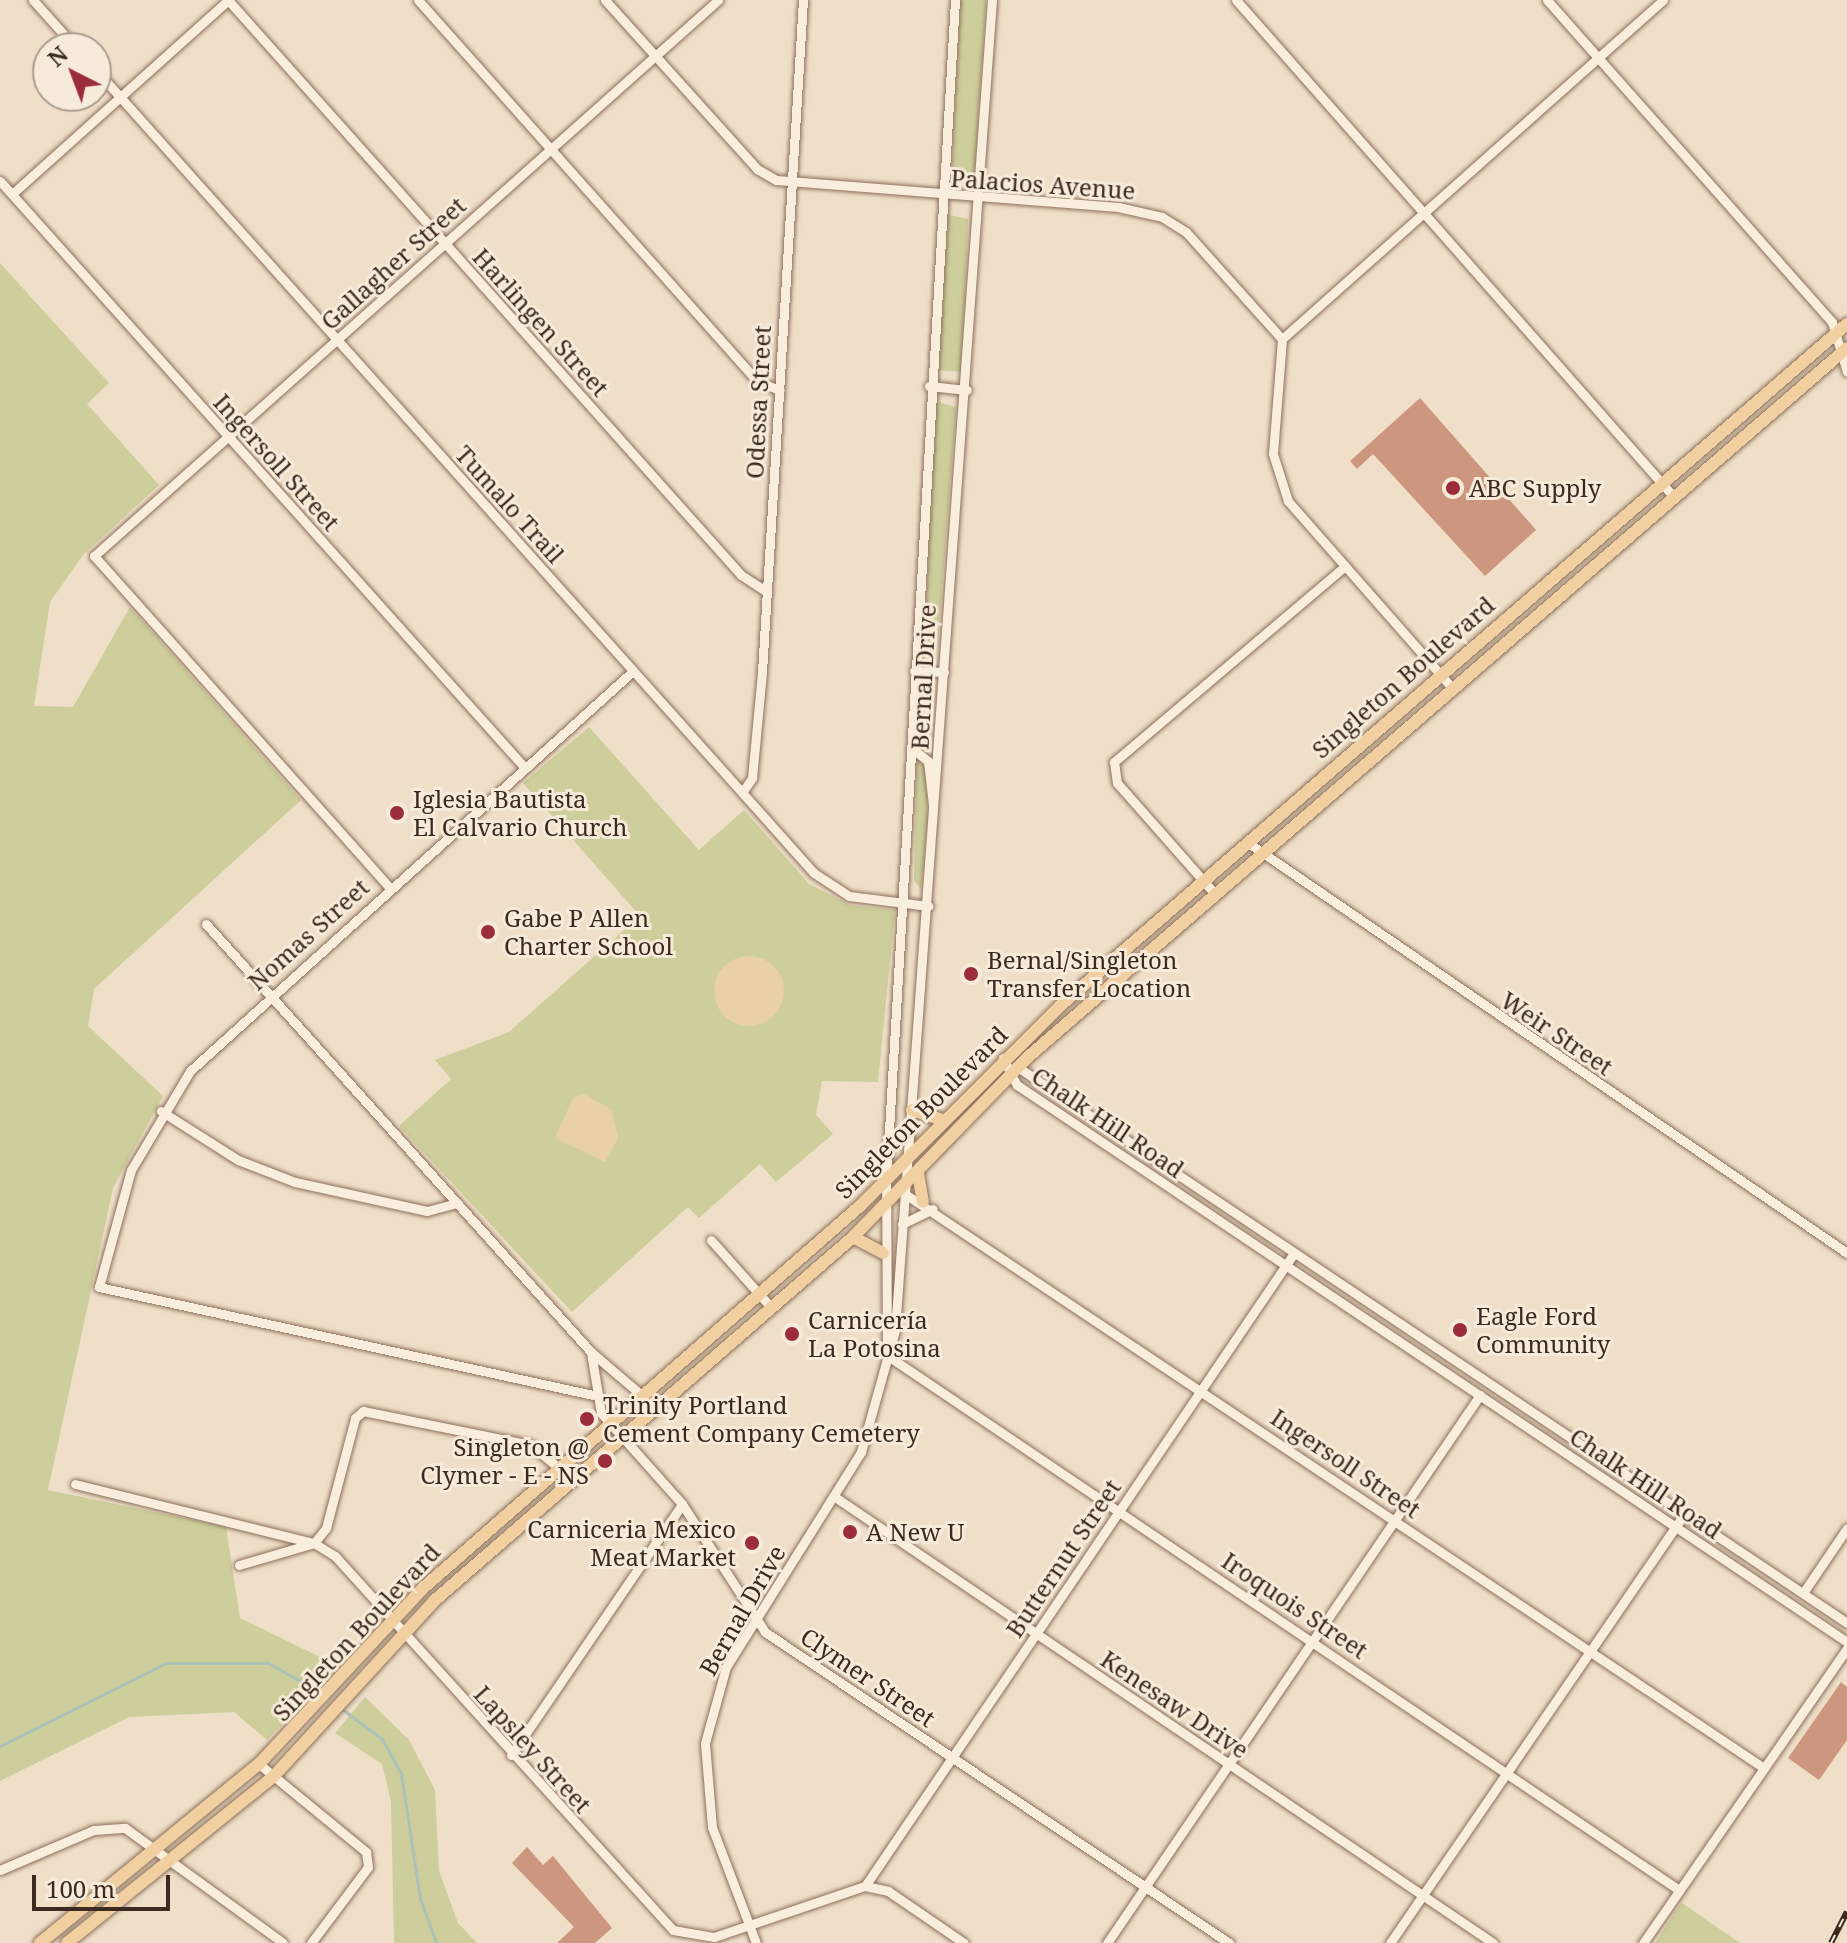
<!DOCTYPE html>
<html>
<head>
<meta charset="utf-8">
<style>
  body { margin:0 }
  #map { position:relative; width:1847px; height:1943px; overflow:hidden; background:#efdfc8; font-family:"Noto Serif",serif }
  div>[style] { position:absolute }
  .green>* { inset:0; background:#cdce9b }
  .sand>* { inset:0; background:#ead1a5 }
  .round { border-radius:50% }
  .stream>* { height:3px; margin:-1.5px; padding:0 1.5px; transform-origin:1.5px; border-radius:1.5px; background:#a9c3b8 }
  .building>* { inset:0; background:#cd967e }
  .roads { filter:drop-shadow(0 0 2px #8b705c) drop-shadow(0 0 2px #8b705c) }
  .minor>* { height:9px; margin:-4.5px; padding:0 4.5px; transform-origin:4.5px; border-radius:4.5px; background:#f9eddc }
  .major>* { height:12px; margin:-6px; padding:0 6px; transform-origin:6px; border-radius:6px; background:#f1cfa1 }
  .rail>* { height:6px; margin-top:-3px; transform-origin:0; background:repeating-linear-gradient(90deg,#f6ead8 0 9px,#3c2a20 0 18px); box-sizing:border-box; border-block:2px solid #3c2a20 }
  .dots>* { width:22px; height:22px; translate:-50% -50%; box-sizing:border-box; border:4px solid #f6ead8; border-radius:50% }
  span { translate:-50% -50%; white-space:nowrap; text-align:center; line-height:1.15; -webkit-text-stroke:6px #f6ead8; paint-order:stroke }
  .street-label { font-size:24px; color:#3c2a20 }
  .poi-label { font-size:24px; color:#3c2a20 }
  .left { translate:0 -50%; text-align:left }
  .right { translate:-100% -50%; text-align:right }
  .north { position:absolute; left:32px; top:32px; width:80px; height:80px; box-sizing:border-box; background:#f6ead8; border:2px solid #ac9d8e; border-radius:50%; rotate:318deg; font-size:22px; font-weight:700; line-height:32px; text-align:center; color:#3c2a20 }
  .north::after { content:''; display:block; margin:auto; width:28px; height:36px; background:#9b2c39; clip-path:polygon(50% 0,100% 100%,50% 72%,0 100%) }
  .scale { position:absolute; left:32px; top:1875px; width:138px; height:36px; box-sizing:border-box; border:4px solid #3c2a20; border-top:0; padding-left:10px; font-size:24px; line-height:28px; white-space:nowrap; color:#3c2a20; -webkit-text-stroke:6px #f6ead8; paint-order:stroke }
</style>
</head>
<body>
<div id="map">
  <div class="green">
    <i style="clip-path:polygon(960px 0,986px 0,974px 184px,952px 177px)"></i>
    <i style="clip-path:polygon(946px 214px,968px 219px,962px 372px,936px 370px)"></i>
    <i style="clip-path:polygon(0 263px,109px 383px,87px 404px,159px 485px,83px 555px,50px 602px,34px 706px,73px 707px,130px 607px,301px 800px,94px 989px,88px 1026px,163px 1096px,113px 1188px,48px 1490px,226px 1527px,240px 1618px,322px 1658px,333px 1672px,267px 1740px,234px 1712px,129px 1717px,0 1781px)"></i>
    <i style="clip-path:polygon(934px 401px,956px 407px,937px 653px,925px 652px)"></i>
    <i style="clip-path:polygon(589px 727px,699px 850px,744px 810px,809px 884px,851px 905px,895px 910px,878px 1082px,822px 1081px,816px 1115px,833px 1134px,776px 1182px,760px 1164px,699px 1218px,688px 1207px,572px 1312px,399px 1126px,451px 1079px,435px 1060px,509px 1032px,640px 916px,523px 783px)"></i>
    <i style="clip-path:polygon(917px 760px,926px 769px,928px 818px,921px 890px,914px 880px)"></i>
    <i style="clip-path:polygon(365px 1697px,409px 1740px,435px 1790px,439px 1871px,458px 1923px,477px 1943px,394px 1943px,391px 1802px,382px 1764px,335px 1733px)"></i>
    <i style="clip-path:polygon(1681px 1903px,1682px 1903px,1740px 1943px,1655px 1943px)"></i>
  </div>
  <div class="sand">
    <i class="round" style="left:714px;top:956px;width:70px;height:70px"></i>
    <i style="clip-path:polygon(584px 1094px,612px 1110px,618px 1138px,605px 1162px,555px 1138px,573px 1098px)"></i>
  </div>
  <div class="stream">
    <i style="left:342px;top:1709px;width:50px;rotate:36.9deg"></i>
    <i style="left:382px;top:1739px;width:39px;rotate:61deg"></i>
    <i style="left:401px;top:1773px;width:126px;rotate:81.4deg"></i>
    <i style="left:420px;top:1898px;width:48px;rotate:70.4deg"></i>
    <i style="left:0;top:1746px;width:186px;rotate:-26.6deg"></i>
    <i style="left:166px;top:1663px;width:102px"></i>
    <i style="left:268px;top:1663px;width:60px;rotate:29.1deg"></i>
  </div>
  <div class="building">
    <i style="clip-path:polygon(1420px 398px,1536px 530px,1485px 576px,1373px 454px,1357px 469px,1350px 461px)"></i>
    <i style="clip-path:polygon(1841px 1682px,1847px 1687px,1847px 1740px,1819px 1780px,1788px 1758px)"></i>
    <i style="clip-path:polygon(527px 1847px,543px 1865px,553px 1856px,612px 1928px,595px 1943px,557px 1943px,574px 1927px,512px 1863px)"></i>
  </div>
  <div class="roads">
    <div class="minor">
      <i style="left:33px;top:0;width:64px;rotate:48.1deg"></i>
      <i style="left:228px;top:0;width:771px;rotate:48.26deg"></i>
      <i style="left:741px;top:575px;width:31px;rotate:33deg"></i>
      <i style="left:418px;top:0;width:511px;rotate:48.33deg"></i>
      <i style="left:758px;top:382px;width:23px;rotate:20deg"></i>
      <i style="left:605px;top:0;width:227px;rotate:48deg"></i>
      <i style="left:757px;top:169px;width:22px;rotate:30deg"></i>
      <i style="left:776px;top:180px;width:343px;rotate:4.5deg"></i>
      <i style="left:1118px;top:207px;width:45px;rotate:12.8deg"></i>
      <i style="left:1162px;top:217px;width:28px;rotate:32deg"></i>
      <i style="left:1186px;top:232px;width:144px;rotate:48.1deg"></i>
      <i style="left:1282px;top:339px;width:115px;rotate:94.5deg"></i>
      <i style="left:1273px;top:454px;width:49px;rotate:72.3deg"></i>
      <i style="left:1288px;top:501px;width:249px;rotate:48.7deg"></i>
      <i style="left:1236px;top:0;width:662px;rotate:48.61deg"></i>
      <i style="left:1547px;top:0;width:430px;rotate:48.5deg"></i>
      <i style="left:1832px;top:322px;width:52px;rotate:73.3deg"></i>
      <i style="left:96px;top:70px;width:1077px;rotate:48.2deg"></i>
      <i style="left:814px;top:873px;width:42px;rotate:33.3deg"></i>
      <i style="left:849px;top:896px;width:80px;rotate:7.2deg"></i>
      <i style="left:0;top:181px;width:788px;rotate:48.19deg"></i>
      <i style="left:12px;top:194px;width:290px;rotate:-41.9deg"></i>
      <i style="left:1282px;top:339px;width:510px;rotate:-41.66deg"></i>
      <i style="left:929px;top:386px;width:38px;rotate:6deg"></i>
      <i style="left:914px;top:671px;width:30px;rotate:2deg"></i>
      <i style="left:913px;top:749px;width:19px;rotate:39deg"></i>
      <i style="left:928px;top:761px;width:44px;rotate:83.5deg"></i>
      <i style="left:743px;top:791px;width:16px;rotate:-55deg"></i>
      <i style="left:752px;top:778px;width:106px;rotate:-84.6deg"></i>
      <i style="left:762px;top:672px;width:673px;rotate:-86.51deg"></i>
      <i style="left:1247px;top:842px;width:727px;rotate:34.41deg"></i>
      <i style="left:390px;top:888px;width:445px;rotate:-131.7deg"></i>
      <i style="left:94px;top:556px;width:836px;rotate:-41.7deg"></i>
      <i style="left:1215px;top:894px;width:148px;rotate:-131.4deg"></i>
      <i style="left:1117px;top:783px;width:21px;rotate:-98deg"></i>
      <i style="left:1114px;top:762px;width:303px;rotate:-40.3deg"></i>
      <i style="left:206px;top:924px;width:576px;rotate:48.03deg"></i>
      <i style="left:591px;top:1352px;width:62px;rotate:80.7deg"></i>
      <i style="left:601px;top:1413px;width:122px;rotate:48.3deg"></i>
      <i style="left:682px;top:1504px;width:153px;rotate:57deg"></i>
      <i style="left:765px;top:1632px;width:559px;rotate:33.83deg"></i>
      <i style="left:1003px;top:1058px;width:30px;rotate:63deg"></i>
      <i style="left:1017px;top:1085px;width:1000px;rotate:33.86deg"></i>
      <i style="left:1016px;top:1066px;width:1000px;rotate:33.83deg"></i>
      <i style="left:161px;top:1111px;width:91px;rotate:32.5deg"></i>
      <i style="left:238px;top:1160px;width:61px;rotate:21.1deg"></i>
      <i style="left:295px;top:1182px;width:135px;rotate:12.4deg"></i>
      <i style="left:427px;top:1211px;width:30px;rotate:-15deg"></i>
      <i style="left:905px;top:1194px;width:1033px;rotate:33.75deg"></i>
      <i style="left:902px;top:1224px;width:34px;rotate:-26deg"></i>
      <i style="left:711px;top:1240px;width:87px;rotate:48.3deg"></i>
      <i style="left:887px;top:1350px;width:168px;rotate:-90.3deg"></i>
      <i style="left:886px;top:1182px;width:1184px;rotate:-86.66deg"></i>
      <i style="left:591px;top:1352px;width:63px;rotate:40.5deg"></i>
      <i style="left:888px;top:1356px;width:954px;rotate:34.02deg"></i>
      <i style="left:593px;top:1395px;width:506px;rotate:-167.67deg"></i>
      <i style="left:99px;top:1287px;width:121px;rotate:-74.7deg"></i>
      <i style="left:131px;top:1170px;width:115px;rotate:-59.2deg"></i>
      <i style="left:190px;top:1071px;width:597px;rotate:-42.08deg"></i>
      <i style="left:75px;top:1484px;width:246px;rotate:13.9deg"></i>
      <i style="left:314px;top:1543px;width:25px;rotate:32deg"></i>
      <i style="left:335px;top:1556px;width:504px;rotate:47.89deg"></i>
      <i style="left:673px;top:1930px;width:42px;rotate:9.7deg"></i>
      <i style="left:714px;top:1937px;width:159px;rotate:-18.7deg"></i>
      <i style="left:865px;top:1886px;width:24px;rotate:12deg"></i>
      <i style="left:888px;top:1891px;width:92px;rotate:34.4deg"></i>
      <i style="left:835px;top:1497px;width:795px;rotate:34.13deg"></i>
      <i style="left:239px;top:1565px;width:78px;rotate:-16.3deg"></i>
      <i style="left:314px;top:1543px;width:19px;rotate:-51deg"></i>
      <i style="left:326px;top:1528px;width:114px;rotate:-75.2deg"></i>
      <i style="left:355px;top:1418px;width:11px;rotate:-41deg"></i>
      <i style="left:363px;top:1411px;width:171px;rotate:11.4deg"></i>
      <i style="left:531px;top:1445px;width:52px;rotate:39.5deg"></i>
      <i style="left:1803px;top:1593px;width:78px;rotate:-55.9deg"></i>
      <i style="left:511px;top:1755px;width:304px;rotate:-55.7deg"></i>
      <i style="left:259px;top:1764px;width:139px;rotate:39.4deg"></i>
      <i style="left:366px;top:1852px;width:15px;rotate:82deg"></i>
      <i style="left:368px;top:1867px;width:95px;rotate:126.9deg"></i>
      <i style="left:0;top:1870px;width:102px;rotate:-23.1deg"></i>
      <i style="left:94px;top:1830px;width:31px;rotate:-4deg"></i>
      <i style="left:125px;top:1828px;width:195px;rotate:36deg"></i>
      <i style="left:865px;top:1886px;width:765px;rotate:-55.87deg"></i>
      <i style="left:756px;top:1943px;width:124px;rotate:-110.8deg"></i>
      <i style="left:712px;top:1827px;width:84px;rotate:-94.8deg"></i>
      <i style="left:705px;top:1743px;width:79px;rotate:-74.6deg"></i>
      <i style="left:726px;top:1667px;width:254px;rotate:-57.9deg"></i>
      <i style="left:861px;top:1452px;width:127px;rotate:-74.4deg"></i>
      <i style="left:895px;top:1330px;width:1334px;rotate:-85.83deg"></i>
      <i style="left:1107px;top:1943px;width:663px;rotate:-55.76deg"></i>
      <i style="left:1390px;top:1943px;width:521px;rotate:-55.55deg"></i>
      <i style="left:1643px;top:1943px;width:359px;rotate:-55.3deg"></i>
    </div>
    <div class="major">
      <i style="left:912px;top:1110px;width:33px;rotate:18deg"></i>
      <i style="left:918px;top:1174px;width:28px;rotate:80deg"></i>
      <i style="left:853px;top:1237px;width:34px;rotate:28deg"></i>
      <i style="left:40px;top:1943px;width:283px;rotate:-39.3deg"></i>
      <i style="left:259px;top:1764px;width:239px;rotate:-47deg"></i>
      <i style="left:422px;top:1589px;width:582px;rotate:-41.17deg"></i>
      <i style="left:860px;top:1206px;width:284px;rotate:-45deg"></i>
      <i style="left:1061px;top:1005px;width:1040px;rotate:-40.91deg"></i>
      <i style="left:67px;top:1943px;width:265px;rotate:-38.9deg"></i>
      <i style="left:273px;top:1777px;width:239px;rotate:-47.5deg"></i>
      <i style="left:434px;top:1601px;width:555px;rotate:-40.98deg"></i>
      <i style="left:853px;top:1237px;width:251px;rotate:-45.8deg"></i>
      <i style="left:1028px;top:1057px;width:1083px;rotate:-40.88deg"></i>
    </div>
  </div>
  <div class="rail">
    <i style="left:1831px;top:1943px;width:35px;rotate:-63deg"></i>
  </div>
  <div class="dots">
    <i style="left:1453px;top:488px;background:#9b2c39"></i>
    <i style="left:397px;top:813px;background:#9b2c39"></i>
    <i style="left:488px;top:932px;background:#9b2c39"></i>
    <i style="left:971px;top:974px;background:#9b2c39"></i>
    <i style="left:1460px;top:1330px;background:#9b2c39"></i>
    <i style="left:792px;top:1334px;background:#9b2c39"></i>
    <i style="left:587px;top:1419px;background:#9b2c39"></i>
    <i style="left:605px;top:1461px;background:#9b2c39"></i>
    <i style="left:850px;top:1532px;background:#9b2c39"></i>
    <i style="left:752px;top:1543px;background:#9b2c39"></i>
  </div>
  <div class="street-label">
    <span style="left:1043px;top:184px;rotate:4deg">Palacios Avenue</span>
    <span style="left:393px;top:263px;rotate:-42deg">Gallagher Street</span>
    <span style="left:541px;top:322px;rotate:48deg">Harlingen Street</span>
    <span style="left:758px;top:402px;rotate:-87deg">Odessa Street</span>
    <span style="left:277px;top:462px;rotate:48deg">Ingersoll Street</span>
    <span style="left:510px;top:504px;rotate:48deg">Tumalo Trail</span>
    <span style="left:923px;top:677px;rotate:-87deg">Bernal Drive</span>
    <span style="left:1403px;top:677px;rotate:-41deg">Singleton Boulevard</span>
    <span style="left:308px;top:934px;rotate:-42deg">Nomas Street</span>
    <span style="left:1557px;top:1033px;rotate:34deg">Weir Street</span>
    <span style="left:921px;top:1112px;rotate:-45deg">Singleton Boulevard</span>
    <span style="left:1108px;top:1122px;rotate:34deg">Chalk Hill Road</span>
    <span style="left:1346px;top:1463px;rotate:34deg">Ingersoll Street</span>
    <span style="left:1646px;top:1483px;rotate:34deg">Chalk Hill Road</span>
    <span style="left:1063px;top:1558px;rotate:-56deg">Butternut Street</span>
    <span style="left:1295px;top:1605px;rotate:34deg">Iroquois Street</span>
    <span style="left:742px;top:1610px;rotate:-60deg">Bernal Drive</span>
    <span style="left:356px;top:1632px;rotate:-47deg">Singleton Boulevard</span>
    <span style="left:868px;top:1677px;rotate:34deg">Clymer Street</span>
    <span style="left:1175px;top:1704px;rotate:34deg">Kenesaw Drive</span>
    <span style="left:533px;top:1749px;rotate:48deg">Lapsley Street</span>
  </div>
  <div class="poi-label">
    <span class="left" style="left:1469px;top:488px">ABC Supply</span>
    <span class="left" style="left:413px;top:813px">Iglesia Bautista<br>El Calvario Church</span>
    <span class="left" style="left:504px;top:932px">Gabe P Allen<br>Charter School</span>
    <span class="left" style="left:987px;top:974px">Bernal/Singleton<br>Transfer Location</span>
    <span class="left" style="left:1476px;top:1330px">Eagle Ford<br>Community</span>
    <span class="left" style="left:808px;top:1334px">Carnicería<br>La Potosina</span>
    <span class="left" style="left:603px;top:1419px">Trinity Portland<br>Cement Company Cemetery</span>
    <span class="right" style="left:589px;top:1461px">Singleton @<br>Clymer - E - NS</span>
    <span class="right" style="left:736px;top:1543px">Carniceria Mexico<br>Meat Market</span>
    <span class="left" style="left:866px;top:1532px">A New U</span>
  </div>
  <div class="north">N</div>
  <div class="scale">100 m</div>
</div>
</body>
</html>
